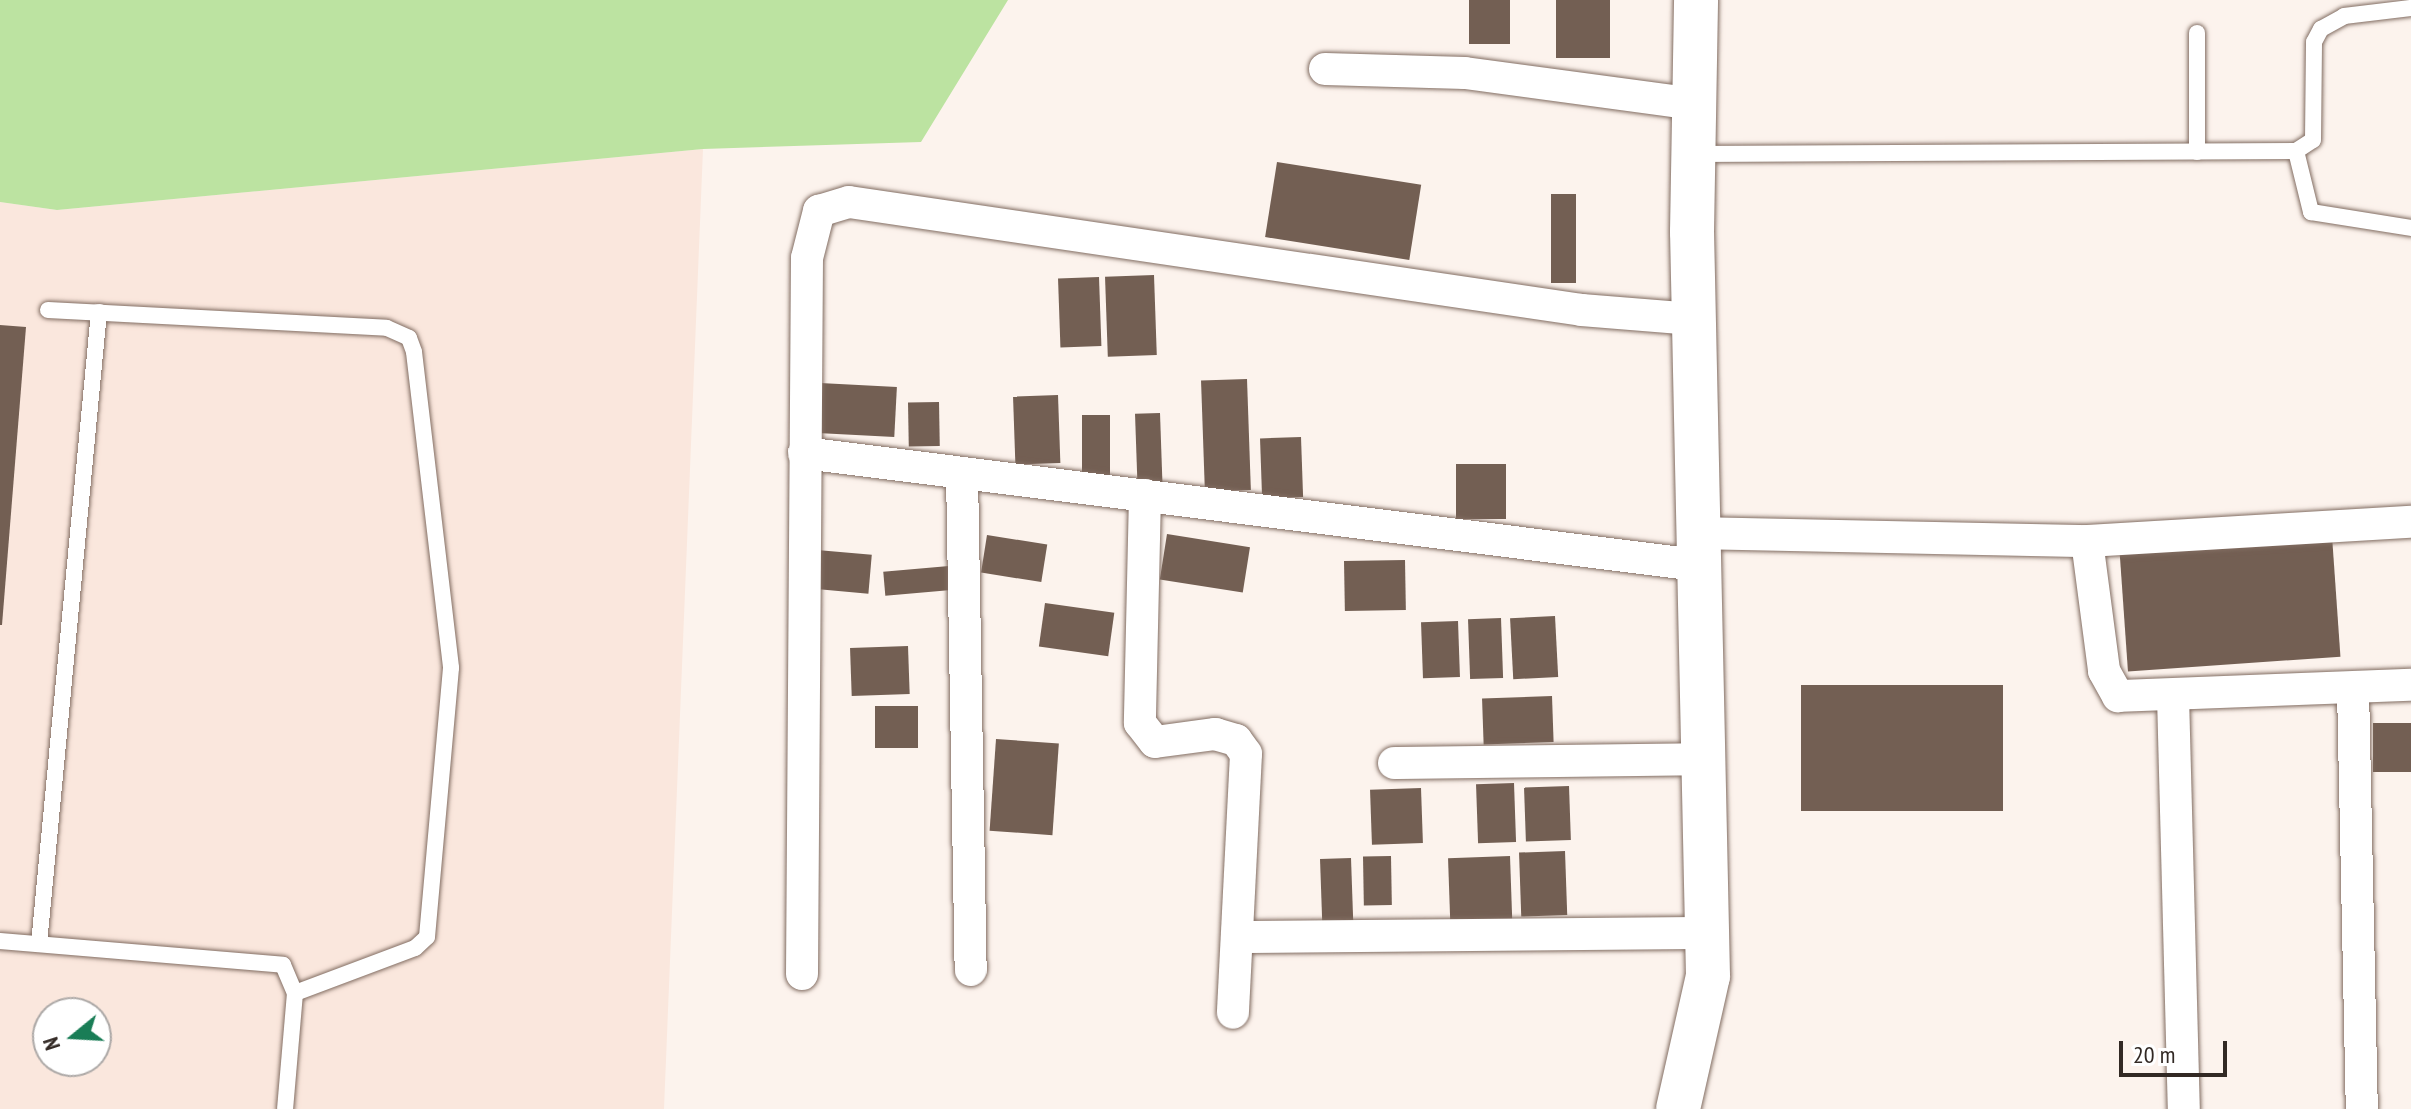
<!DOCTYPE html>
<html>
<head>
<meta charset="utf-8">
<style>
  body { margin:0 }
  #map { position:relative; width:2411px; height:1109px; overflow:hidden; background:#fcf3ed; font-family:"PT Sans Narrow",sans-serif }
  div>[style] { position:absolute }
  .built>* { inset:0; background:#fae7dd }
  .green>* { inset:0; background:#bce3a1 }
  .building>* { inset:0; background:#735f53; transform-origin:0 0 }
  .roads { filter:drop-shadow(0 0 2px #826d62) drop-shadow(0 0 2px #826d62) }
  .lane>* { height:16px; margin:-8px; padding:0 8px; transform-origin:8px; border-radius:8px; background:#fff }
  .street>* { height:32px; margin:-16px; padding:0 16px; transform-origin:16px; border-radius:16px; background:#fff }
  .secondary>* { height:44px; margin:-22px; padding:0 22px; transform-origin:22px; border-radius:22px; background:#fff }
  span { translate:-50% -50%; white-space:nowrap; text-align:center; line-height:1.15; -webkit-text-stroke:8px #fff; paint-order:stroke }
  .north { position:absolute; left:32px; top:997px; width:80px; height:80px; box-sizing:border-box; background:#fff; border:2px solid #ada9a7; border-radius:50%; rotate:252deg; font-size:22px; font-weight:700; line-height:32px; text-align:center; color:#322924 }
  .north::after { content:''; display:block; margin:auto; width:28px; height:36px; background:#197d56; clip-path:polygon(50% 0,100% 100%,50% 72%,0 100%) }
  .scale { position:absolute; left:2119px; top:1041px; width:108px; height:36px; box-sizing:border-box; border:4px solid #322924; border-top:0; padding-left:10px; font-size:24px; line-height:28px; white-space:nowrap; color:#322924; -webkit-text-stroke:6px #fff; paint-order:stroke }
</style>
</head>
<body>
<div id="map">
  <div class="built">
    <i style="clip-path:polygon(evenodd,703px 149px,664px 1109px,0 1109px,0 202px,57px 210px,703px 149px,48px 1013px,96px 1013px,96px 1061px,48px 1061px,48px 1013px)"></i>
  </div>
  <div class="green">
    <i style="clip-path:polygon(0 0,1008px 0,921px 142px,703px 149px,57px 210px,0 202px)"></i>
  </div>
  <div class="building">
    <i style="left:1469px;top:0;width:41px;height:44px"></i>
    <i style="left:1556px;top:0;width:54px;height:58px"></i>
    <i style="left:1277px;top:162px;width:146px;height:76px;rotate:9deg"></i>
    <i style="left:1551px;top:194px;width:25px;height:89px"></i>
    <i style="left:1154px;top:275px;width:80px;height:49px;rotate:88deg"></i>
    <i style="left:1099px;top:277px;width:69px;height:41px;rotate:88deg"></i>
    <i style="clip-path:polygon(0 325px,26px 327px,2px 625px,0 625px)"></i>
    <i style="left:1247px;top:379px;width:111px;height:46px;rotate:88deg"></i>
    <i style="left:820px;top:383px;width:77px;height:50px;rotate:3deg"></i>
    <i style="left:1058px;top:395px;width:68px;height:45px;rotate:88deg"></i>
    <i style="left:939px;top:402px;width:44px;height:31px;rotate:89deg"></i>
    <i style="left:1160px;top:413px;width:71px;height:25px;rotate:88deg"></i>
    <i style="left:1082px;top:415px;width:28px;height:66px"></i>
    <i style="left:1301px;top:437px;width:60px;height:41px;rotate:88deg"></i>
    <i style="left:1456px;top:464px;width:50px;height:55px"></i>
    <i style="left:1167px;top:534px;width:84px;height:46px;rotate:9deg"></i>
    <i style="left:987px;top:535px;width:61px;height:38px;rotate:9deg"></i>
    <i style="left:2332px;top:536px;width:121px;height:213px;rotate:86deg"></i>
    <i style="left:817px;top:550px;width:55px;height:39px;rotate:5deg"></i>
    <i style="left:1405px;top:560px;width:50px;height:61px;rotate:89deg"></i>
    <i style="left:949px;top:566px;width:24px;height:66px;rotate:85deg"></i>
    <i style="left:1045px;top:603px;width:70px;height:44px;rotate:8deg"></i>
    <i style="left:1555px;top:616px;width:61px;height:45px;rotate:87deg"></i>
    <i style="left:1501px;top:618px;width:60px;height:33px;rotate:88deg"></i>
    <i style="left:1458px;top:621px;width:56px;height:37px;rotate:88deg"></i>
    <i style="left:908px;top:646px;width:48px;height:58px;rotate:88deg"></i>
    <i style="left:1801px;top:685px;width:202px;height:126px"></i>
    <i style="left:1552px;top:696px;width:46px;height:70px;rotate:88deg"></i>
    <i style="left:875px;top:706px;width:43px;height:42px"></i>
    <i style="left:2411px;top:723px;width:49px;height:38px;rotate:90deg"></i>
    <i style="left:996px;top:739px;width:63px;height:92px;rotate:4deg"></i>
    <i style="left:1514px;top:783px;width:59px;height:38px;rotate:88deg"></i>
    <i style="left:1569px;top:786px;width:54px;height:45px;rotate:88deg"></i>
    <i style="left:1421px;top:788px;width:55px;height:51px;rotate:88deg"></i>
    <i style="left:1565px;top:851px;width:64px;height:46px;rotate:88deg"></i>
    <i style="left:1391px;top:856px;width:49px;height:28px;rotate:89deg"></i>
    <i style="left:1510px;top:856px;width:63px;height:62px;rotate:88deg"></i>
    <i style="left:1351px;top:858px;width:70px;height:31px;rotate:88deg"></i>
  </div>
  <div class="roads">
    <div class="lane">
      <i style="left:2197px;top:33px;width:119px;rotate:90deg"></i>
      <i style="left:2296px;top:151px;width:63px;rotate:76.2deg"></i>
      <i style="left:2311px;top:212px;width:101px;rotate:9.1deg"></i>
      <i style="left:1695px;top:154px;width:601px;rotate:-0.29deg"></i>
      <i style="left:2296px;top:151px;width:20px;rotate:-33deg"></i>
      <i style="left:2313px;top:140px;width:98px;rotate:-89.4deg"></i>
      <i style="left:2314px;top:42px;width:15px;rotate:-62deg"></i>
      <i style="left:2321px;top:29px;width:26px;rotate:-29deg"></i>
      <i style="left:2344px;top:16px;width:67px;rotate:-6.8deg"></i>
      <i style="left:48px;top:310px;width:339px;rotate:3deg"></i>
      <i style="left:387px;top:328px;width:24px;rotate:24deg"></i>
      <i style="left:409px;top:338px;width:15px;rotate:70deg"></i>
      <i style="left:414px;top:352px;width:318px;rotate:83.3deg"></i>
      <i style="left:451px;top:668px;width:270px;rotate:95.1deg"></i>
      <i style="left:427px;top:937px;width:16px;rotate:137deg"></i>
      <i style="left:415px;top:948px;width:128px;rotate:159.4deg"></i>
      <i style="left:0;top:941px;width:284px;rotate:4.8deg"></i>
      <i style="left:283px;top:965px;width:30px;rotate:67deg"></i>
      <i style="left:295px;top:993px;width:116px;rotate:94.9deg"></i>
      <i style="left:39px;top:944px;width:635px;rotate:-84.58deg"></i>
    </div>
    <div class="street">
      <i style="left:1325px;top:69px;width:140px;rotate:1.6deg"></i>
      <i style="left:1465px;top:73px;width:231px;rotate:7.7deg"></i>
      <i style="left:804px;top:453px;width:900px;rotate:7.15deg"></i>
      <i style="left:962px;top:473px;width:497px;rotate:89deg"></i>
      <i style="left:1145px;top:495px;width:228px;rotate:91.3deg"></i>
      <i style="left:1140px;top:723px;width:24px;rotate:52deg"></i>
      <i style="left:1155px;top:742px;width:61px;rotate:-7.6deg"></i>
      <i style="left:1215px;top:734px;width:22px;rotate:16deg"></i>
      <i style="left:1236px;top:740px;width:17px;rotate:54deg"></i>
      <i style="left:1246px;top:754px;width:259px;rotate:92.9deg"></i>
      <i style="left:1698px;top:533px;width:389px;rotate:1.2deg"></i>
      <i style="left:2087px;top:541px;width:131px;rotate:82.5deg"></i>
      <i style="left:2104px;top:671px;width:29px;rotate:61deg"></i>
      <i style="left:2118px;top:696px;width:293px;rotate:-2.2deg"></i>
      <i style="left:2087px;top:541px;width:325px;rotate:-3.4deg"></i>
      <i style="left:2353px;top:688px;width:421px;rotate:88.8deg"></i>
      <i style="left:2173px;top:696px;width:413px;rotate:88.5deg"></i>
      <i style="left:1394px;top:763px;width:308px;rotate:-0.7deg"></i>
      <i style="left:1238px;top:937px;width:469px;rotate:-0.5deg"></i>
      <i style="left:802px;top:974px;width:716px;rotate:-89.6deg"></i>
      <i style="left:807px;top:258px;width:49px;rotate:-75.7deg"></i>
      <i style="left:819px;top:211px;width:31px;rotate:-17deg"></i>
      <i style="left:849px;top:202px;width:741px;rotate:8.38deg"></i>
      <i style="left:1582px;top:310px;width:111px;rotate:4.6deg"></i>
    </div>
    <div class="secondary">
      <i style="left:1678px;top:1109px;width:136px;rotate:-77.3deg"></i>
      <i style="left:1708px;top:976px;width:744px;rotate:-91.23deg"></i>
      <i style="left:1692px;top:232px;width:232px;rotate:-89deg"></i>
    </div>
  </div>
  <div class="north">N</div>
  <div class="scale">20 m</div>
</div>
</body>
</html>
